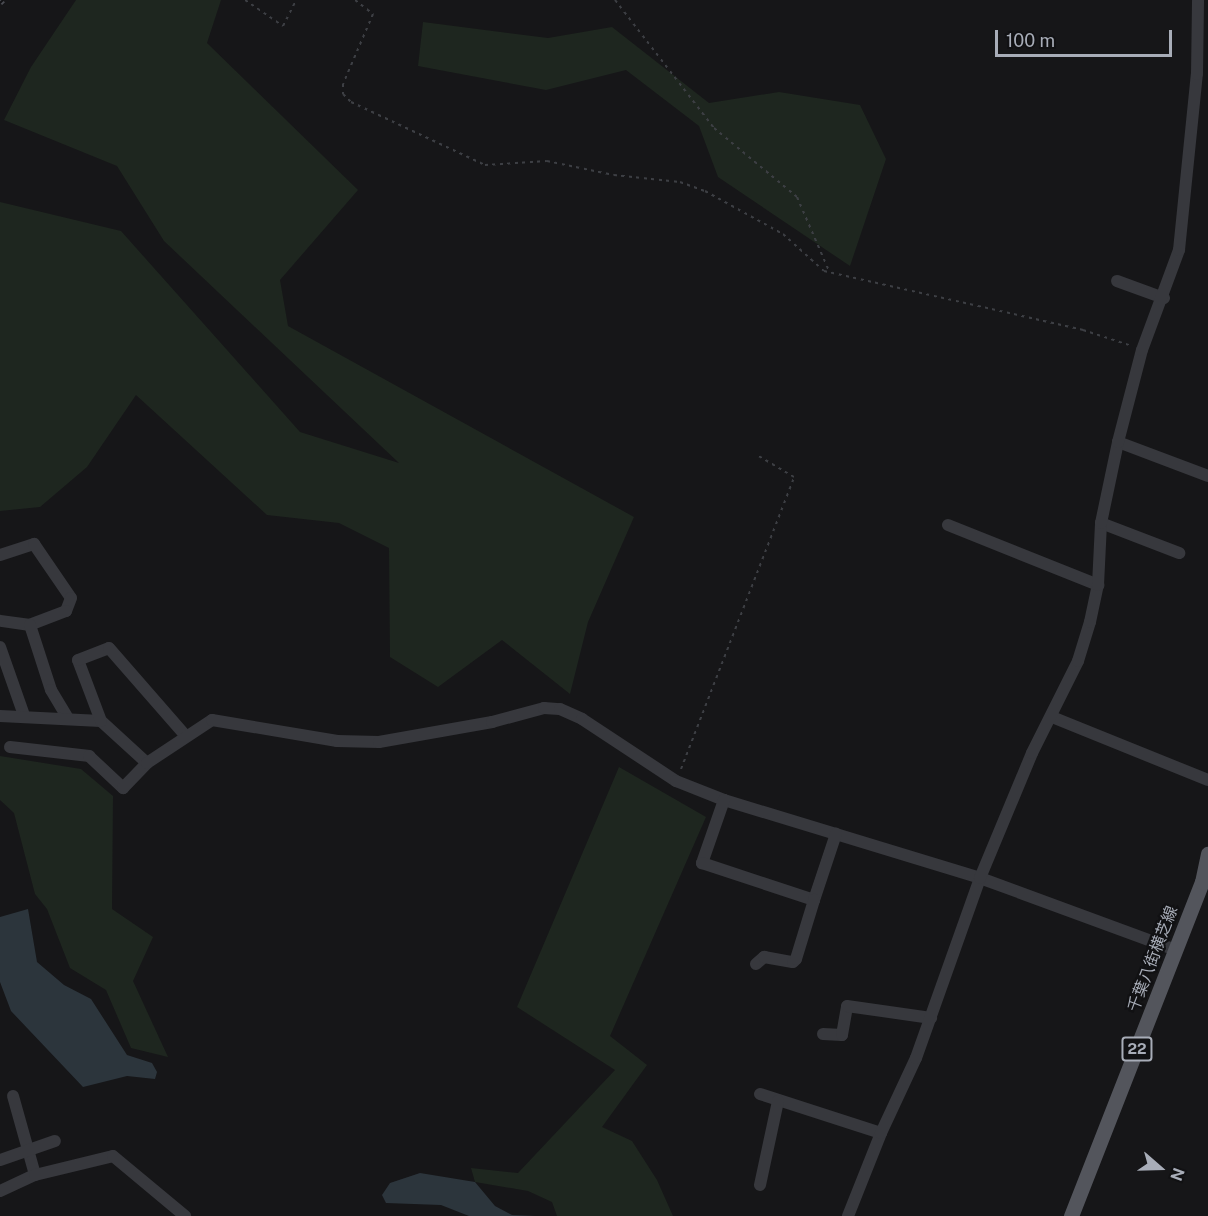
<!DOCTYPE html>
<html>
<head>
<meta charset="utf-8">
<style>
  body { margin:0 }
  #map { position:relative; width:1208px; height:1216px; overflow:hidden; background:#161618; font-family:"Public Sans","Noto Sans JP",sans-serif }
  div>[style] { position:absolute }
  .green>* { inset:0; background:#1e261f }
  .water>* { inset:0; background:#2c353c }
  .path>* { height:2px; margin-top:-1px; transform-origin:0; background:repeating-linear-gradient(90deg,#3d3f44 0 3px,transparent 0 7.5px) }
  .minor>* { height:12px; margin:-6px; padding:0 6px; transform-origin:6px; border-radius:6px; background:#37383d }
  .major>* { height:15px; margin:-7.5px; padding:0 7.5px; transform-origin:7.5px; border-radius:7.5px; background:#53555c }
  .rail>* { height:6px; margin-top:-3px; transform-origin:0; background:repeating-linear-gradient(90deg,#111113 0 11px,#4a4c52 0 22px); box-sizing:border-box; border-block:2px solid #4a4c52 }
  span { translate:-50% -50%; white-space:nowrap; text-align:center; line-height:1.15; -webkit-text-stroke:4.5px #111113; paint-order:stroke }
  .shield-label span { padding:2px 4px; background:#111113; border:2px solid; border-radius:4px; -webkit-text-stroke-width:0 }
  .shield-label { font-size:15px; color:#a8adb8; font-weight:700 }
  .street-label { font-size:16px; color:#a8adb8 }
  .north { position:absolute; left:1130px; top:1138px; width:60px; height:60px; -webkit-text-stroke:4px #111113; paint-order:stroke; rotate:110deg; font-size:16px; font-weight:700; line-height:24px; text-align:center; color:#a8adb8 }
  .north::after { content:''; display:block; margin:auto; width:21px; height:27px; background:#a8adb8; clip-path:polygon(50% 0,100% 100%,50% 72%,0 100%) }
  .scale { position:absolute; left:995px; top:30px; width:177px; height:27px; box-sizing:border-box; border:3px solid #a8adb8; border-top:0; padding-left:8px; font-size:18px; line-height:21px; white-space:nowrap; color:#a8adb8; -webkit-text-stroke:4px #111113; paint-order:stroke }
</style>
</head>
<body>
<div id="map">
  <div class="green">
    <i style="clip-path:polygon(76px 0,221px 0,207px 43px,358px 190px,280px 280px,288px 326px,634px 517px,588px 622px,570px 694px,502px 640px,438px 687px,390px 657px,389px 548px,339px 523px,267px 515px,136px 395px,87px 467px,40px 507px,0 511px,0 202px,121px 231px,300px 432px,399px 463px,164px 241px,117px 166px,4px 120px,31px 67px)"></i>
    <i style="clip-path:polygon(423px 22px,548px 38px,612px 27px,709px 103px,779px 92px,860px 105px,886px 159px,850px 266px,718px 177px,699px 126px,626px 70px,546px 90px,418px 66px)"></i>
    <i style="clip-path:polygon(0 756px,81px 769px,113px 796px,112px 909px,153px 937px,133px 981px,168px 1057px,131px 1048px,106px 990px,70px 968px,47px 909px,35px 894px,14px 813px,0 800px)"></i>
    <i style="clip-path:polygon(619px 767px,706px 817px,610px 1036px,647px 1065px,602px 1127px,632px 1141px,657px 1180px,673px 1216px,557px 1216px,552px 1202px,528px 1191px,475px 1182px,471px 1168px,518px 1173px,615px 1070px,517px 1007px)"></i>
  </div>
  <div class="water">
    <i style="clip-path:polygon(28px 909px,37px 962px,64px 985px,91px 999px,127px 1055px,152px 1063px,157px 1072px,155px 1079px,127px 1076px,83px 1087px,11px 1011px,0 982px,0 917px)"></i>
    <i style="clip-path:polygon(420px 1173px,475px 1182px,495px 1206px,512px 1215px,536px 1216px,469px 1216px,441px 1205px,386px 1203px,382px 1195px,390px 1183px)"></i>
  </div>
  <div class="path">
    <i style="left:245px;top:0;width:46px;rotate:34.4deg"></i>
    <i style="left:283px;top:26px;width:29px;rotate:-63deg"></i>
    <i style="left:355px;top:0;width:23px;rotate:38deg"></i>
    <i style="left:373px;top:14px;width:76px;rotate:113.2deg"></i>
    <i style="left:343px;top:84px;width:10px;rotate:90deg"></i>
    <i style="left:343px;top:94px;width:11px;rotate:45deg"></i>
    <i style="left:351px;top:102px;width:148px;rotate:25.2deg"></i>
    <i style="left:485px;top:165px;width:62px;rotate:-3.7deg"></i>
    <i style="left:547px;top:161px;width:68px;rotate:11.8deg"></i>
    <i style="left:614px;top:175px;width:66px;rotate:6.1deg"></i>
    <i style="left:680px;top:182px;width:27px;rotate:20deg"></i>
    <i style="left:705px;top:191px;width:89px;rotate:28.9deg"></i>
    <i style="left:783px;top:234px;width:55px;rotate:42.1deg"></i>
    <i style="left:824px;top:271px;width:266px;rotate:12.8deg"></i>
    <i style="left:1083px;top:330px;width:52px;rotate:18.1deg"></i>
    <i style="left:615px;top:0;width:162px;rotate:52.3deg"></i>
    <i style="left:714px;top:128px;width:108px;rotate:39.7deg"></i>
    <i style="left:797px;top:197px;width:81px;rotate:66.6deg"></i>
    <i style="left:681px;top:769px;width:313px;rotate:-68.8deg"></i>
    <i style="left:794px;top:477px;width:43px;rotate:-149.3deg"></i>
  </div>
  <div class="minor">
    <i style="left:1117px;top:281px;width:50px;rotate:19.9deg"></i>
    <i style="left:1118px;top:442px;width:96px;rotate:20.7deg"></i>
    <i style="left:1101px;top:523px;width:84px;rotate:21deg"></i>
    <i style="left:948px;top:525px;width:162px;rotate:21.8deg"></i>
    <i style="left:0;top:555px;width:36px;rotate:-18deg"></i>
    <i style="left:34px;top:544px;width:65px;rotate:55.6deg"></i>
    <i style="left:71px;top:598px;width:14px;rotate:111deg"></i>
    <i style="left:66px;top:611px;width:39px;rotate:159deg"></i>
    <i style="left:30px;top:625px;width:30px;rotate:-172deg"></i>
    <i style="left:30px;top:625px;width:68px;rotate:72.1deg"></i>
    <i style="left:51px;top:690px;width:33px;rotate:59deg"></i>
    <i style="left:0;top:647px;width:72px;rotate:70.6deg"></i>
    <i style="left:0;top:716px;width:101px;rotate:2.8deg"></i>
    <i style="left:101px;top:721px;width:62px;rotate:42.4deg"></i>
    <i style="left:1052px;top:717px;width:168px;rotate:22deg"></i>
    <i style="left:101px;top:721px;width:65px;rotate:-110.7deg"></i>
    <i style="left:78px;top:660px;width:33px;rotate:-21deg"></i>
    <i style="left:109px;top:648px;width:116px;rotate:48.9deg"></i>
    <i style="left:10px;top:747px;width:80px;rotate:6.5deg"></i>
    <i style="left:89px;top:756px;width:47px;rotate:43.3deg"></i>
    <i style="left:123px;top:788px;width:35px;rotate:-46deg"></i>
    <i style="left:147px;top:763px;width:78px;rotate:-33.5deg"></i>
    <i style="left:212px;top:720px;width:127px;rotate:9.5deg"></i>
    <i style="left:337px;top:741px;width:42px;rotate:1.4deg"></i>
    <i style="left:379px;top:742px;width:115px;rotate:-10deg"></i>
    <i style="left:492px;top:722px;width:54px;rotate:-15.1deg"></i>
    <i style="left:544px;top:708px;width:16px;rotate:4deg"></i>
    <i style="left:560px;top:709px;width:24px;rotate:24deg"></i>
    <i style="left:582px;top:719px;width:113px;rotate:33.4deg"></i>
    <i style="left:676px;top:781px;width:52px;rotate:21.6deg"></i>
    <i style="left:724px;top:800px;width:268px;rotate:16.9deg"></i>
    <i style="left:980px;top:878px;width:209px;rotate:20.2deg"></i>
    <i style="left:724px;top:800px;width:67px;rotate:109.2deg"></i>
    <i style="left:702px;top:863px;width:118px;rotate:18.3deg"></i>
    <i style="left:814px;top:900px;width:70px;rotate:-71.6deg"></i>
    <i style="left:756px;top:964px;width:11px;rotate:-41deg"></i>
    <i style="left:764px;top:957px;width:29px;rotate:10deg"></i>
    <i style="left:793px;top:962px;width:4px;rotate:-45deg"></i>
    <i style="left:796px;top:959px;width:62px;rotate:-73deg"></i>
    <i style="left:823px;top:1034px;width:19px;rotate:3deg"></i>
    <i style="left:842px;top:1035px;width:29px;rotate:-80deg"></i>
    <i style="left:847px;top:1006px;width:85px;rotate:8.1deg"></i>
    <i style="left:760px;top:1094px;width:127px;rotate:17.9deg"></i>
    <i style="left:13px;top:1096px;width:82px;rotate:74.4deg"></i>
    <i style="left:0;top:1160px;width:58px;rotate:-19.1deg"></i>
    <i style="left:760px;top:1185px;width:86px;rotate:-77.9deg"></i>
    <i style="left:0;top:1191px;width:38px;rotate:-25deg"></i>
    <i style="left:35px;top:1175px;width:80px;rotate:-13.7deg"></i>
    <i style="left:113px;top:1156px;width:94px;rotate:39.8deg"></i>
    <i style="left:848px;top:1216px;width:89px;rotate:-68.3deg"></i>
    <i style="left:881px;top:1133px;width:83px;rotate:-65deg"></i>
    <i style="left:916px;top:1058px;width:191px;rotate:-70.4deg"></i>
    <i style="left:980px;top:878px;width:135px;rotate:-67.4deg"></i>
    <i style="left:1032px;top:753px;width:103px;rotate:-63.4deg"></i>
    <i style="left:1078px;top:661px;width:41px;rotate:-72.9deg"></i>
    <i style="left:1090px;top:622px;width:38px;rotate:-78deg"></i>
    <i style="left:1098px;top:585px;width:62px;rotate:-87.2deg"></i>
    <i style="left:1101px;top:523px;width:83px;rotate:-78.1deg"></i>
    <i style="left:1118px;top:442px;width:95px;rotate:-75.4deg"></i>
    <i style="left:1142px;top:350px;width:107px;rotate:-69.7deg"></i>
    <i style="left:1179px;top:250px;width:177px;rotate:-84.2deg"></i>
    <i style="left:1197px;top:74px;width:74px;rotate:-89.2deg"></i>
  </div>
  <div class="major">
    <i style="left:1071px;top:1216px;width:359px;rotate:-68.6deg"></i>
    <i style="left:1202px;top:882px;width:29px;rotate:-78deg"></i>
  </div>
  <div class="rail">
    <i style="left:0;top:3px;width:4px;rotate:-45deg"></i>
  </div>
  <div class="shield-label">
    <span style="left:1137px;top:1049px">22</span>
  </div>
  <div class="street-label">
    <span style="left:1153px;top:959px;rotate:-69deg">千葉八街横芝線</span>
  </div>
  <div class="north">N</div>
  <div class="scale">100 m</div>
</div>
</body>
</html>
